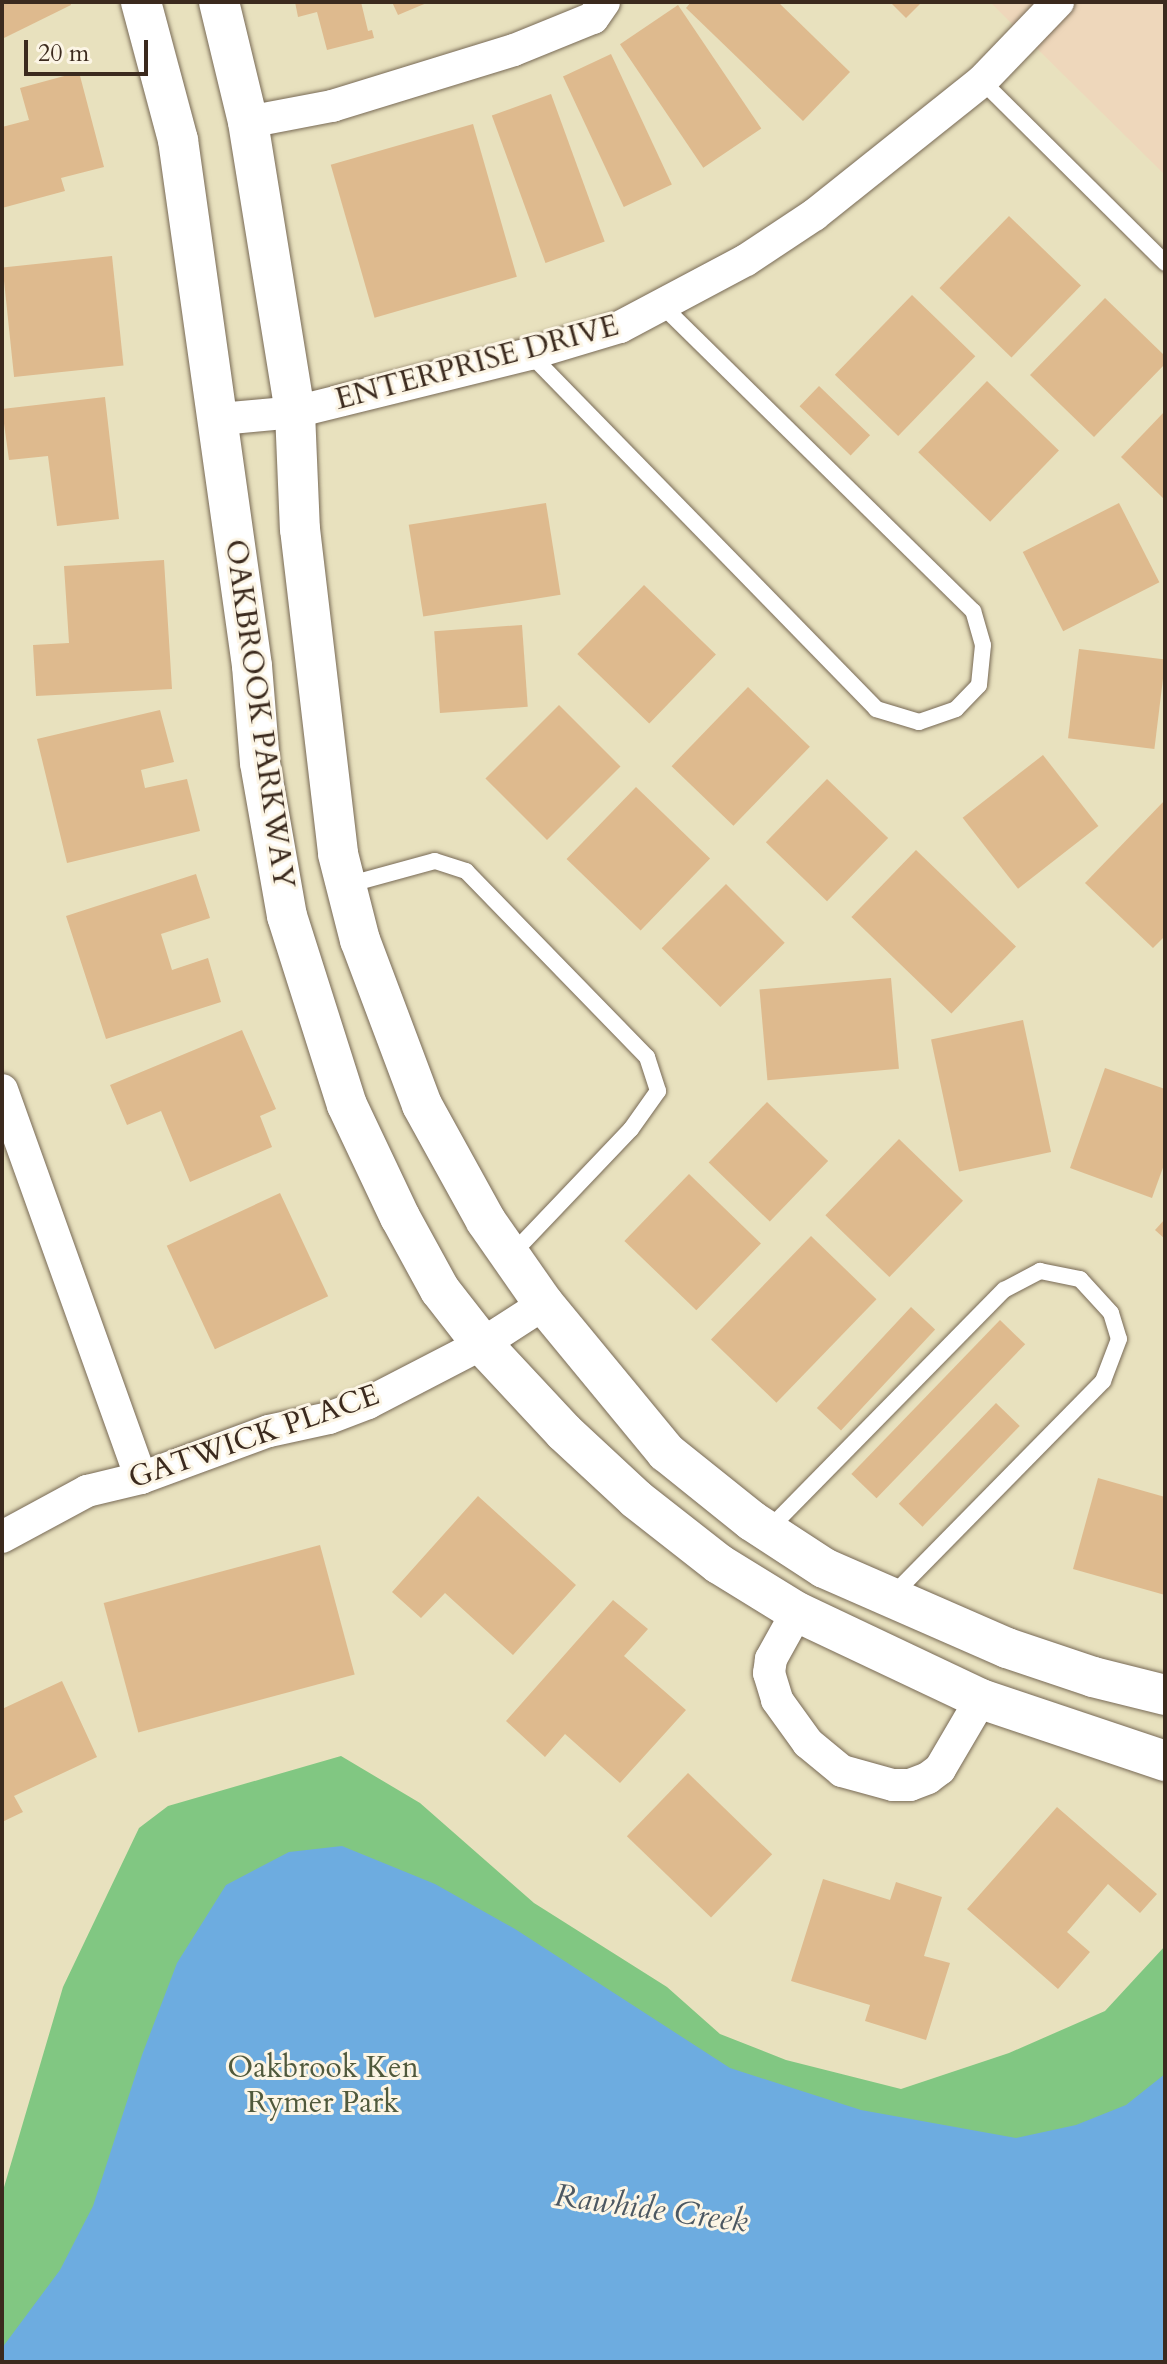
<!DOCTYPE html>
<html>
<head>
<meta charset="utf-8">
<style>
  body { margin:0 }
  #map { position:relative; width:1167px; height:2364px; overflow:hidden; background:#e8e1be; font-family:Cardo,serif }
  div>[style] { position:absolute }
  .built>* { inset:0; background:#eed7bb }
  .green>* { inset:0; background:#81c782 }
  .water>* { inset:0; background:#6dace0 }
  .building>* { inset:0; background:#deba8e; transform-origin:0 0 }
  .roads { filter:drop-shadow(0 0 2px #786a56) drop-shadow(0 0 2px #786a56) }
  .service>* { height:16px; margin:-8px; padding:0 8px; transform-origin:8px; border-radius:8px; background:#fff }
  .minor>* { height:32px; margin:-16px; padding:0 16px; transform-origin:16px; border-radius:16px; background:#fff }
  .tertiary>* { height:40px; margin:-20px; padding:0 20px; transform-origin:20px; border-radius:20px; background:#fff }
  span { translate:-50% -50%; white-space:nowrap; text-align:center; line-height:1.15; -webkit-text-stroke:6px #fcf5e5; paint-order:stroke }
  .street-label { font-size:30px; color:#3b2a1e }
  .park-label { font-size:30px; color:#50593c }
  .water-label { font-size:32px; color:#4c5862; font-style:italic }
  .frame { position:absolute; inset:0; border:4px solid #3b2a1e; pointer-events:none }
  .scale { position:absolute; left:24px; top:40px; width:124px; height:36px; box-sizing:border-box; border:4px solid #3b2a1e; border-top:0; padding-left:10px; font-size:24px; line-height:28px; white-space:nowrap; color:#3b2a1e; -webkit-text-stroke:6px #fcf5e5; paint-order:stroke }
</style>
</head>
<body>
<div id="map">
  <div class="built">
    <i style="clip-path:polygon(990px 2px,1165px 2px,1165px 175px,1084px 95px)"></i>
  </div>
  <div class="green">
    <i style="clip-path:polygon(341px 1756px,420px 1803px,534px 1903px,667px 1987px,720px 2034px,786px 2060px,901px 2089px,1009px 2053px,1105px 2011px,1165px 1946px,1165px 2362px,2px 2362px,2px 2194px,63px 1987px,139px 1828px,168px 1806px)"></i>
  </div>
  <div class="water">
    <i style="clip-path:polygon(342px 1846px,435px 1884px,515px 1929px,730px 2068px,861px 2110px,1016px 2138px,1076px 2125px,1126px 2105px,1165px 2074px,1165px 2362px,2px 2362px,2px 2348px,60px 2270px,93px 2206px,142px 2055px,177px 1963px,226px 1885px,289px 1852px)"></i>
  </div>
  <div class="building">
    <i style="clip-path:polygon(2px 2px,70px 2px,71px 5px,2px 39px)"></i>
    <i style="clip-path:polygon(295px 2px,361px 2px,368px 31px,372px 30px,374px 38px,327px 50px,317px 12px,298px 17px)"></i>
    <i style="clip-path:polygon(392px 2px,429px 2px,398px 15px)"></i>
    <i style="clip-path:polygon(691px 2px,778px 2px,850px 72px,803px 121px,686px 8px)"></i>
    <i style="clip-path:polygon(890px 2px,922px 2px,906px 18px)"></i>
    <i style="left:678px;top:5px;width:149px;height:70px;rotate:56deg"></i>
    <i style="left:611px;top:54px;width:144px;height:53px;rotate:65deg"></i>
    <i style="clip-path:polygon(79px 72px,104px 167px,61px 178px,65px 191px,2px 208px,2px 127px,29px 120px,20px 88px)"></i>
    <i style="left:551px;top:94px;width:157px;height:63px;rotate:70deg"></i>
    <i style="left:473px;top:124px;width:159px;height:148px;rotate:74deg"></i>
    <i style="left:1009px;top:216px;width:100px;height:100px;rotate:44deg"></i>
    <i style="left:112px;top:256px;width:110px;height:110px;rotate:84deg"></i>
    <i style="left:912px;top:295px;width:88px;height:111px;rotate:44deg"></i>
    <i style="clip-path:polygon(1105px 298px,1165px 356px,1165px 364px,1094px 437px,1030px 375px)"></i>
    <i style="left:987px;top:381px;width:100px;height:99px;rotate:44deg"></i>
    <i style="left:819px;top:386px;width:71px;height:28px;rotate:44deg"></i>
    <i style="clip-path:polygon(105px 397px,119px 519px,57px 526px,48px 456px,9px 460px,2px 409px)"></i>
    <i style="clip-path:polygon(1165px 411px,1165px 500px,1121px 457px)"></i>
    <i style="left:546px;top:503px;width:93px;height:139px;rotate:81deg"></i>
    <i style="left:1119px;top:503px;width:89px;height:108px;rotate:63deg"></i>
    <i style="clip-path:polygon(164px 560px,172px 689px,36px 696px,33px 645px,69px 643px,64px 566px)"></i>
    <i style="left:644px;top:585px;width:100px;height:96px;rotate:44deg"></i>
    <i style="left:522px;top:625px;width:82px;height:88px;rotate:86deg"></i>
    <i style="left:1079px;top:649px;width:87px;height:90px;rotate:7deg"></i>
    <i style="left:748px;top:687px;width:86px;height:110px;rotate:44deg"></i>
    <i style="left:559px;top:705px;width:87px;height:104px;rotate:45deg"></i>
    <i style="clip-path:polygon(160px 710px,174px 762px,141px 770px,145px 788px,187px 779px,200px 831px,67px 863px,37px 739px)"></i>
    <i style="left:1043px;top:755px;width:90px;height:102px;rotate:52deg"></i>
    <i style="left:827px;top:779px;width:85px;height:88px;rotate:44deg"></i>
    <i style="left:636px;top:787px;width:103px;height:100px;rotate:44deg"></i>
    <i style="clip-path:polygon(1165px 800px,1165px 936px,1153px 948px,1085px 883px)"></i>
    <i style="left:916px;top:850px;width:139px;height:93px;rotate:44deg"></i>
    <i style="clip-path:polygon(196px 874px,210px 918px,161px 934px,172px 970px,208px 958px,221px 1002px,106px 1039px,66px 916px)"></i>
    <i style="left:726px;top:884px;width:83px;height:91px;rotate:45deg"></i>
    <i style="left:891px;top:978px;width:91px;height:132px;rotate:85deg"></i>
    <i style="left:1023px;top:1020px;width:135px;height:94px;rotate:78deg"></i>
    <i style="clip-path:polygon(242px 1030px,276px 1109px,260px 1116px,272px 1147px,190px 1182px,161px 1111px,127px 1125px,110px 1085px)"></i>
    <i style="clip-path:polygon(1105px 1068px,1165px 1089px,1165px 1162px,1152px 1198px,1070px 1168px)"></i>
    <i style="left:767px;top:1102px;width:85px;height:84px;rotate:44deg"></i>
    <i style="left:899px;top:1139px;width:89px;height:106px;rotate:44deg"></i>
    <i style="left:689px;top:1174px;width:100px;height:93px;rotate:44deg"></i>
    <i style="left:280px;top:1193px;width:114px;height:125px;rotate:65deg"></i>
    <i style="clip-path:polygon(1165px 1219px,1165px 1239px,1155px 1230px)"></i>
    <i style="left:811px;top:1236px;width:91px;height:144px;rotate:44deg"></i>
    <i style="left:911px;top:1307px;width:33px;height:138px;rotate:43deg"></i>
    <i style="left:1000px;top:1320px;width:35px;height:214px;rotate:44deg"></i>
    <i style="left:996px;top:1403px;width:33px;height:140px;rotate:44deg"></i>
    <i style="clip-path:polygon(1098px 1478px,1165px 1497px,1165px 1595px,1073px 1569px)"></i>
    <i style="clip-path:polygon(478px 1496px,576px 1585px,513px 1655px,445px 1593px,421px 1618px,392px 1592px)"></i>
    <i style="left:320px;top:1545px;width:134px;height:224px;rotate:75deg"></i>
    <i style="clip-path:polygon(613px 1600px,648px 1629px,624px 1656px,686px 1710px,620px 1783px,565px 1734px,545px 1757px,506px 1721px)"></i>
    <i style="clip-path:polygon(62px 1681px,97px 1757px,14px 1796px,23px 1812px,2px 1822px,2px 1709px)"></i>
    <i style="left:688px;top:1773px;width:117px;height:88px;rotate:44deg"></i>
    <i style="clip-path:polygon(1057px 1807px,1157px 1894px,1140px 1913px,1108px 1884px,1067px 1932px,1090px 1952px,1058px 1989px,967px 1909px)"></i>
    <i style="clip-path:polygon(823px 1879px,890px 1900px,896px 1882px,942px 1897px,924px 1956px,950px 1963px,926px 2040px,865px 2021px,870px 2005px,791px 1981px)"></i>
  </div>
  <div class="roads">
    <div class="service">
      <i style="left:982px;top:81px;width:258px;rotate:44.8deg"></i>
      <i style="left:530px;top:354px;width:496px;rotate:45.7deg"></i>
      <i style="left:876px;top:709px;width:45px;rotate:16.8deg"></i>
      <i style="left:919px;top:722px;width:39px;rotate:-19deg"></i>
      <i style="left:956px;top:709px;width:33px;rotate:-46deg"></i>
      <i style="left:979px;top:685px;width:40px;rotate:-84.3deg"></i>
      <i style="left:983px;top:645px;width:35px;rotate:-106deg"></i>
      <i style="left:973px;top:611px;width:436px;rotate:-135.5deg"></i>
      <i style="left:347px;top:885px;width:91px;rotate:-15.3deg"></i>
      <i style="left:435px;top:861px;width:33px;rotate:18deg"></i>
      <i style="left:466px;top:871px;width:260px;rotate:45.8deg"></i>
      <i style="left:647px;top:1057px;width:36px;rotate:72deg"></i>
      <i style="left:658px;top:1091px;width:47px;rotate:125.4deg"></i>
      <i style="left:631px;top:1129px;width:174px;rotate:133.6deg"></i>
      <i style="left:768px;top:1530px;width:337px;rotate:-45.5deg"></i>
      <i style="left:1004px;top:1290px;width:41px;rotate:-27.8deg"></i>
      <i style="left:1040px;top:1271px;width:41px;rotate:11.3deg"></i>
      <i style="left:1080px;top:1279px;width:46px;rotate:47.6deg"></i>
      <i style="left:1111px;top:1313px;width:27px;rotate:73deg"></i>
      <i style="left:1119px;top:1339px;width:45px;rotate:110.9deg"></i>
      <i style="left:1103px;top:1381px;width:301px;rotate:134.5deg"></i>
    </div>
    <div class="minor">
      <i style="left:248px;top:122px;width:86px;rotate:-10.8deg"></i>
      <i style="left:332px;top:106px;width:190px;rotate:-17.1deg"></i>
      <i style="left:514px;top:50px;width:85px;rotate:-22.1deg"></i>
      <i style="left:593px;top:18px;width:19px;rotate:-55deg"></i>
      <i style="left:220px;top:419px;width:75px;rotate:-5.3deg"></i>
      <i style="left:295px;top:412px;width:242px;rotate:-13.9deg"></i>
      <i style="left:530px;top:354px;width:94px;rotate:-16.7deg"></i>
      <i style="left:620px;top:327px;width:143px;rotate:-28deg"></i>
      <i style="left:746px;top:260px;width:82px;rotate:-33.5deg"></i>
      <i style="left:814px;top:215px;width:215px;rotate:-38.6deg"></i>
      <i style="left:982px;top:81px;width:110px;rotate:-46.1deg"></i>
      <i style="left:2px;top:1090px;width:412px;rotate:70.3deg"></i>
      <i style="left:2px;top:1537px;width:97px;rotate:-28.4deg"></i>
      <i style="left:87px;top:1491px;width:56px;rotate:-13.5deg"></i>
      <i style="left:141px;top:1478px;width:136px;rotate:-20.2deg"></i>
      <i style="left:269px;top:1431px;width:61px;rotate:-12.2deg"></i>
      <i style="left:329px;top:1418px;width:42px;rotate:-21deg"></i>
      <i style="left:368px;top:1403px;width:128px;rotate:-27.4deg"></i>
      <i style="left:482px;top:1344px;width:74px;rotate:-32.8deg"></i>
      <i style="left:797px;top:1612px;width:54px;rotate:119deg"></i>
      <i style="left:771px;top:1659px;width:14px;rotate:98deg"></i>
      <i style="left:769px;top:1673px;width:28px;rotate:73deg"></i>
      <i style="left:777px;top:1700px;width:53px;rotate:54.2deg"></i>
      <i style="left:808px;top:1743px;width:44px;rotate:39.5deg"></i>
      <i style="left:842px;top:1771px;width:53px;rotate:15.4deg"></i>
      <i style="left:893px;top:1785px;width:17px"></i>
      <i style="left:910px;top:1785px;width:19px;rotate:-21deg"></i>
      <i style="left:928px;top:1778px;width:15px;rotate:-37deg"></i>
      <i style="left:940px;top:1769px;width:81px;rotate:-59.6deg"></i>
    </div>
    <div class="tertiary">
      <i style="left:141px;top:2px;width:143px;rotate:75deg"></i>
      <i style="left:178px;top:140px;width:531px;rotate:81.99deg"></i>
      <i style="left:252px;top:666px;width:97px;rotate:85.3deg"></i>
      <i style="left:260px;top:763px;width:155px;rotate:80deg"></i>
      <i style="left:287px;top:916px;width:198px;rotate:72.4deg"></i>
      <i style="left:347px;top:1105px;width:124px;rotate:64.7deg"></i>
      <i style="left:400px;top:1217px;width:83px;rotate:61.3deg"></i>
      <i style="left:440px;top:1290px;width:68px;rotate:52.1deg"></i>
      <i style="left:482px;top:1344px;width:120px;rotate:47deg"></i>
      <i style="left:564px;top:1432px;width:98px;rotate:42.9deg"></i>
      <i style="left:636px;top:1499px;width:105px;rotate:38.1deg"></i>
      <i style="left:719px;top:1564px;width:92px;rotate:31.6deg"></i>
      <i style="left:797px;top:1612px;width:204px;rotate:25.3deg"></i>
      <i style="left:981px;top:1699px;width:194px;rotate:18.6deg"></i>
      <i style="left:219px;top:2px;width:123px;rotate:76.4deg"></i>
      <i style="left:248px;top:122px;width:294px;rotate:80.8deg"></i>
      <i style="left:295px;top:412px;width:117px;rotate:87.6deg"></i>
      <i style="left:300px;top:529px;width:327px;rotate:83.3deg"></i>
      <i style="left:338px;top:854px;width:89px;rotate:75.7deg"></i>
      <i style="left:360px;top:940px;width:176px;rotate:69.4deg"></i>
      <i style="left:422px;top:1105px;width:132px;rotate:61.1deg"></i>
      <i style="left:486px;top:1221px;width:101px;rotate:55.1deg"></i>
      <i style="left:544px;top:1304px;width:192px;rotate:50.5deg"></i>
      <i style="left:666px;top:1452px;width:110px;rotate:38.7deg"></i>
      <i style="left:752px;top:1521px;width:86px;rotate:33.1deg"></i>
      <i style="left:824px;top:1568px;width:200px;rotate:23.6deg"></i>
      <i style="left:1007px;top:1648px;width:91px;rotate:18.6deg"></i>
      <i style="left:1093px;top:1677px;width:74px;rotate:14deg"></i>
    </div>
  </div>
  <div class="street-label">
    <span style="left:477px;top:363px;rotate:-15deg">ENTERPRISE DRIVE</span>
    <span style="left:259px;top:714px;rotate:82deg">OAKBROOK PARKWAY</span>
    <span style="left:254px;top:1437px;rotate:-19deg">GATWICK PLACE</span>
  </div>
  <div class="park-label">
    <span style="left:323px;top:2085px">Oakbrook Ken<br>Rymer Park</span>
  </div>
  <div class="water-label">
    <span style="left:651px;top:2209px;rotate:8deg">Rawhide Creek</span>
  </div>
  <div class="frame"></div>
  <div class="scale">20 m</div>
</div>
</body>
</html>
